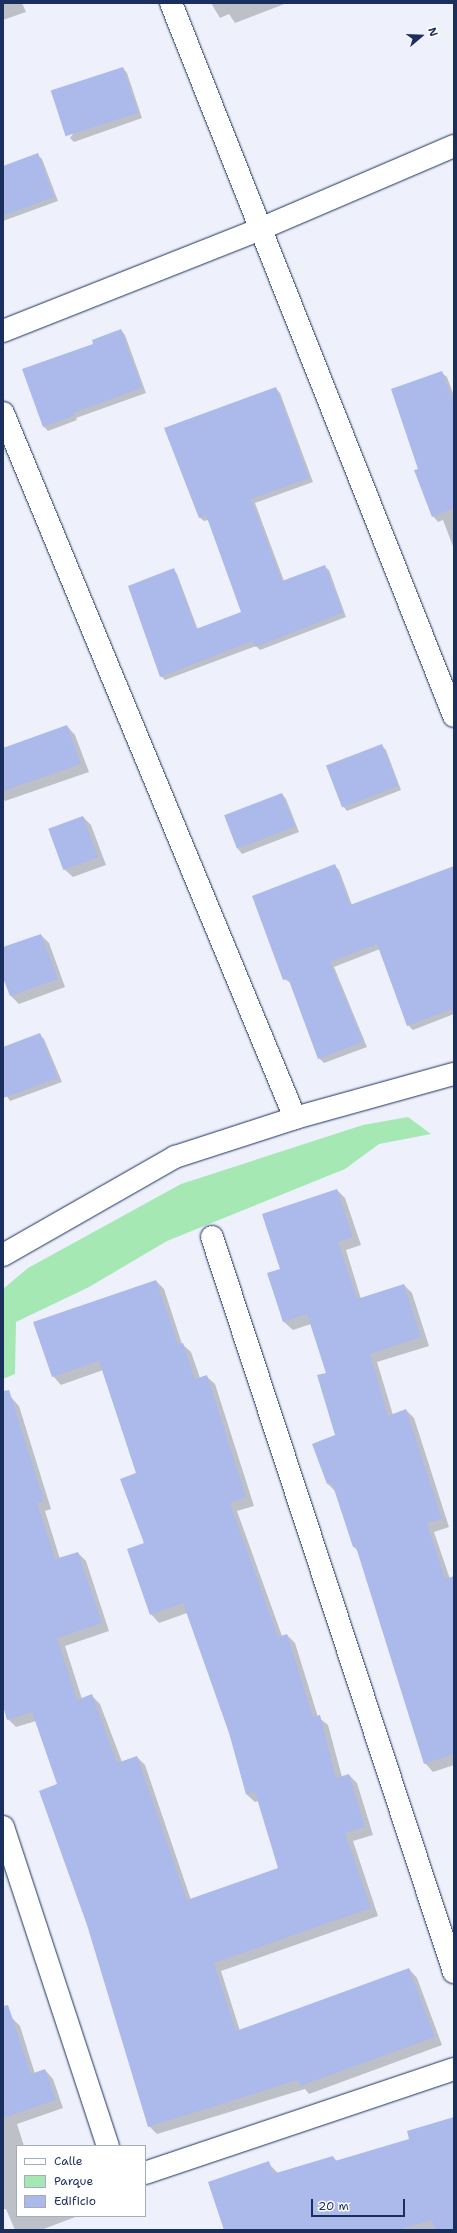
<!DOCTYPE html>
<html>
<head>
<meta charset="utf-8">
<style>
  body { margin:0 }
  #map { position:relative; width:457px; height:2233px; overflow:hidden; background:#eef1fb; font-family:"Shantell Sans",sans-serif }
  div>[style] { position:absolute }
  .green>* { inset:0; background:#a5e8b3 }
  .shadow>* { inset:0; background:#0003 }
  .building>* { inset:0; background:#abbaea; transform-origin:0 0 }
  .roads { filter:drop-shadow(0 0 1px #1b2f5e) drop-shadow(0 0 1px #1b2f5e) }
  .minor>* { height:22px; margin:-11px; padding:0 11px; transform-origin:11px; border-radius:11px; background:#fff }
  span { translate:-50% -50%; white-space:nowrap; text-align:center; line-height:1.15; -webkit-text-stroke:3px #fff; paint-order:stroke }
  .frame { position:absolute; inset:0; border:4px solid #1b2f5e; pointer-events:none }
  .legend { position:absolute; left:16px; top:2145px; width:130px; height:72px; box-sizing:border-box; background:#fff; border:1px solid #a4acbf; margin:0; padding:5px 7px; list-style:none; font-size:12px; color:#1b2f5e }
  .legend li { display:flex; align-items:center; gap:8px; height:20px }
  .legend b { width:20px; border:1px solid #a4acbf }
  .north { position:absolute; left:401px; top:16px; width:40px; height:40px; -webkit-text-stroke:3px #fff; paint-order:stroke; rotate:71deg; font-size:11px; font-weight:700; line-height:16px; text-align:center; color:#1b2f5e }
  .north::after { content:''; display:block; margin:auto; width:14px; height:18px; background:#1b2f5e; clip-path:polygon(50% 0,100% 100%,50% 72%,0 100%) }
  .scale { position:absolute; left:311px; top:2199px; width:94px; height:18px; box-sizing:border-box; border:2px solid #1b2f5e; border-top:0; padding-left:5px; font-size:12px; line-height:14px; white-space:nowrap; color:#1b2f5e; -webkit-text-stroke:3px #fff; paint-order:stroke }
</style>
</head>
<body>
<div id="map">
  <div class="green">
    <i style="clip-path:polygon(408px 1117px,431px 1134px,379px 1144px,345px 1169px,167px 1241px,89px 1287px,16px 1322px,15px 1374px,3px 1379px,3px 1289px,28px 1268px,181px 1184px,363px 1125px)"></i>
  </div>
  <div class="shadow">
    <i style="clip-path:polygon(3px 3px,22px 3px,26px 12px,3px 20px)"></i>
    <i style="clip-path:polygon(211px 3px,287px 3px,235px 23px,229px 14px,220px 18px)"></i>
    <i style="clip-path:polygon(123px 68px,127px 73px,142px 118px,74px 142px,70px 138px)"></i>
    <i style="clip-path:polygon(38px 155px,42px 159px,58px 201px,3px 221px,3px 167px)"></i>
    <i style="clip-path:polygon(121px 330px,125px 335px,146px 393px,76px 418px,77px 420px,48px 431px,44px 427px,95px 344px)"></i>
    <i style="clip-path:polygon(441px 372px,447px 377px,454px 396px,454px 549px,443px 520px,438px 522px,433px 516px,419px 469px)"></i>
    <i style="clip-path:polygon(276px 389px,280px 393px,313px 482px,255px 503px,284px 581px,324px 566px,329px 570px,346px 617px,260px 650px,256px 646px,165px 680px,161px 676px,173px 570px,177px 574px,198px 630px,243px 613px,208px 520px,204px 521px,199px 517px)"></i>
    <i style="clip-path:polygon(67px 726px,75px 735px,89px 772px,5px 801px,3px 799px,3px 749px)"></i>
    <i style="clip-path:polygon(382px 746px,386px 750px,401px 790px,347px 811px,343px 806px)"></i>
    <i style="clip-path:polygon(282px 794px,286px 799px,299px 832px,242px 854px,238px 849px)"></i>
    <i style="clip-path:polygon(83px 817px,91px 825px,106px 865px,73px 877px,64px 869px)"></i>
    <i style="clip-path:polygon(335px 866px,339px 870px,352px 905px,454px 868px,454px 1014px,413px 1030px,408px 1025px,380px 949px,334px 967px,367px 1047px,324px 1063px,319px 1058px,291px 983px,284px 979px)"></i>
    <i style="clip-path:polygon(41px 935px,49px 943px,65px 987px,19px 1004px,11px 996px,3px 975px,3px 948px)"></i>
    <i style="clip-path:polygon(40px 1035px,44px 1039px,62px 1082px,10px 1101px,3px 1090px,3px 1048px)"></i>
    <i style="clip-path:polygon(337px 1190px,345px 1198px,361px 1245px,346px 1250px,361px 1299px,404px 1285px,412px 1293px,429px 1346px,377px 1362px,393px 1415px,406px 1410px,414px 1418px,449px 1527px,434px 1532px,450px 1579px,454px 1577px,454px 1765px,433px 1772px,425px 1763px,358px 1551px,354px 1547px,336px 1492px,328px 1484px,313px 1444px,336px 1436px,327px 1373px,311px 1324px,293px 1330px,284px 1322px,268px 1274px,282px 1269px)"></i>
    <i style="clip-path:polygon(156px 1281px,164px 1289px,182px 1344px,191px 1352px,200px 1378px,206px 1376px,215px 1384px,254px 1506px,237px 1511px,282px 1636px,287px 1635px,295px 1643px,318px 1717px,328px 1725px,342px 1777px,349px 1775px,357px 1783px,373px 1835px,353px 1841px,378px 1916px,221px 1971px,240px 2031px,409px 1969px,417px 1978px,442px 2045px,309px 2094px,305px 2089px,157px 2134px,149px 2126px,58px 1785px,36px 1721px,16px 1727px,8px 1719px,3px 1702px,3px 1400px,11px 1397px,19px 1406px,51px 1509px,45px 1511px,60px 1559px,78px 1553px,86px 1561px,109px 1631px,65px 1646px,82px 1699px,92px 1696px,100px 1704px,122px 1762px,137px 1757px,145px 1765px,191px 1900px,280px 1869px,259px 1801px,255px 1802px,246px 1794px,230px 1733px,187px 1613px,159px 1623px,151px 1614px,137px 1474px,103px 1370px,61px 1385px,53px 1376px)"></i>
    <i style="clip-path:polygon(12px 2018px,20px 2026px,35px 2074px,45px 2070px,53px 2079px,63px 2108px,17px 2124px,24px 2146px,17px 2146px,17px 2216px,78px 2216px,41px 2230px,15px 2230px,6px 2209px,3px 2209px,3px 2021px)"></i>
    <i style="clip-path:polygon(454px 2118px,454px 2230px,225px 2230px,268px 2163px,278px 2173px,333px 2157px,337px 2161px,410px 2140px)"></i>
  </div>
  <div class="building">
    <i style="left:123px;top:67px;width:48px;height:76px;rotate:72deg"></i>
    <i style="clip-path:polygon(38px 153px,54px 197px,3px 216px,3px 166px)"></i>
    <i style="clip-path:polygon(121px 329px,142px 388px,73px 413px,74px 416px,43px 427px,22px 369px,93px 344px,92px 340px)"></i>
    <i style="clip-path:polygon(442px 371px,454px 404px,454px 508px,432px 517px,414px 470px,418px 469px,391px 389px)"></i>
    <i style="clip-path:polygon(276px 387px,309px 478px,251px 499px,282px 581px,325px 565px,343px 613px,255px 647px,253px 641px,160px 677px,128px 586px,174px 568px,196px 629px,241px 612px,206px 515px,199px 518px,164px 428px)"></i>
    <i style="clip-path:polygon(67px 725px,81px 764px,3px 791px,3px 748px)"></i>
    <i style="left:382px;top:744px;width:45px;height:60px;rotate:69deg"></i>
    <i style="left:282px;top:793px;width:36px;height:62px;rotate:69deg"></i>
    <i style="left:83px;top:816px;width:44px;height:37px;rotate:70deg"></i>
    <i style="clip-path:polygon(335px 864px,350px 905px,454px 866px,454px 1008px,407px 1026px,377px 944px,330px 962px,363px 1042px,318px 1059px,288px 978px,283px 980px,252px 896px)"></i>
    <i style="clip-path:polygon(41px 934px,58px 979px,10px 996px,3px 978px,3px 947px)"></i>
    <i style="clip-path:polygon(40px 1033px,58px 1078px,3px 1098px,3px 1047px)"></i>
    <i style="clip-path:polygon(337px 1189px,353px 1237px,338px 1242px,357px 1299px,404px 1284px,421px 1337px,370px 1354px,388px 1416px,406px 1409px,442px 1519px,427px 1523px,445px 1579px,454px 1576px,454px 1754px,424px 1764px,356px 1547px,353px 1547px,332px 1483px,327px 1484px,312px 1444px,335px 1435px,317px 1375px,326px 1373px,307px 1314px,283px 1322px,267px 1273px,280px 1269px,262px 1214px)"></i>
    <i style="clip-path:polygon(156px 1280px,178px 1344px,183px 1343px,195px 1379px,207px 1375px,246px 1497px,230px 1503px,278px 1637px,287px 1634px,313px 1717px,320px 1715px,336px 1778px,349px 1774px,365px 1827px,345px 1833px,371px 1908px,214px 1963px,236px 2031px,409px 1968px,435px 2037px,300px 2086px,298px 2080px,148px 2127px,87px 1925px,39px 1791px,57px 1784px,32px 1712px,7px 1720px,3px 1706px,3px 1391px,9px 1390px,44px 1501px,37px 1503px,55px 1559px,78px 1552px,102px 1623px,57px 1638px,77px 1700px,92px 1694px,117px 1763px,137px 1756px,187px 1900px,278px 1868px,255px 1792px,246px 1794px,229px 1733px,183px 1603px,150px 1615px,127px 1549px,144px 1543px,120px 1479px,136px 1473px,99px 1361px,52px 1377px,33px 1322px)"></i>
    <i style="clip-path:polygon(8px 2005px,31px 2074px,45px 2069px,56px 2100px,3px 2118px,3px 2006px)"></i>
    <i style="clip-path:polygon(454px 2117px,454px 2230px,435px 2230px,432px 2220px,397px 2230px,224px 2230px,208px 2182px,269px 2161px,273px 2174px,333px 2156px,335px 2161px,409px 2139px,407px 2131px)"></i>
  </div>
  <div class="roads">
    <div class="minor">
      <i style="left:171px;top:3px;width:767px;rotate:68.35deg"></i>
      <i style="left:3px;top:331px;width:277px;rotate:-21.6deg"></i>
      <i style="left:260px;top:229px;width:211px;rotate:-23.2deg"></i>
      <i style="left:3px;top:413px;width:763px;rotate:67.5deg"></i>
      <i style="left:212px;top:1237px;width:774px;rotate:71.78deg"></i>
      <i style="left:3px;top:1255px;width:198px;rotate:-29.7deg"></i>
      <i style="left:175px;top:1157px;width:126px;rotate:-18deg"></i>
      <i style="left:295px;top:1118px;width:165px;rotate:-15.5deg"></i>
      <i style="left:3px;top:1827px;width:336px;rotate:71.8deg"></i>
      <i style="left:145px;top:2173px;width:326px;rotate:-18.6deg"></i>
    </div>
  </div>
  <div class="frame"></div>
  <ul class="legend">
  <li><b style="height:5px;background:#fff"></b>Calle</li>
  <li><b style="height:11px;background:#a5e8b3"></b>Parque</li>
  <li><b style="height:11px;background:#abbaea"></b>Edificio</li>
  </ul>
  <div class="north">N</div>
  <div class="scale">20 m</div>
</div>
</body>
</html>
